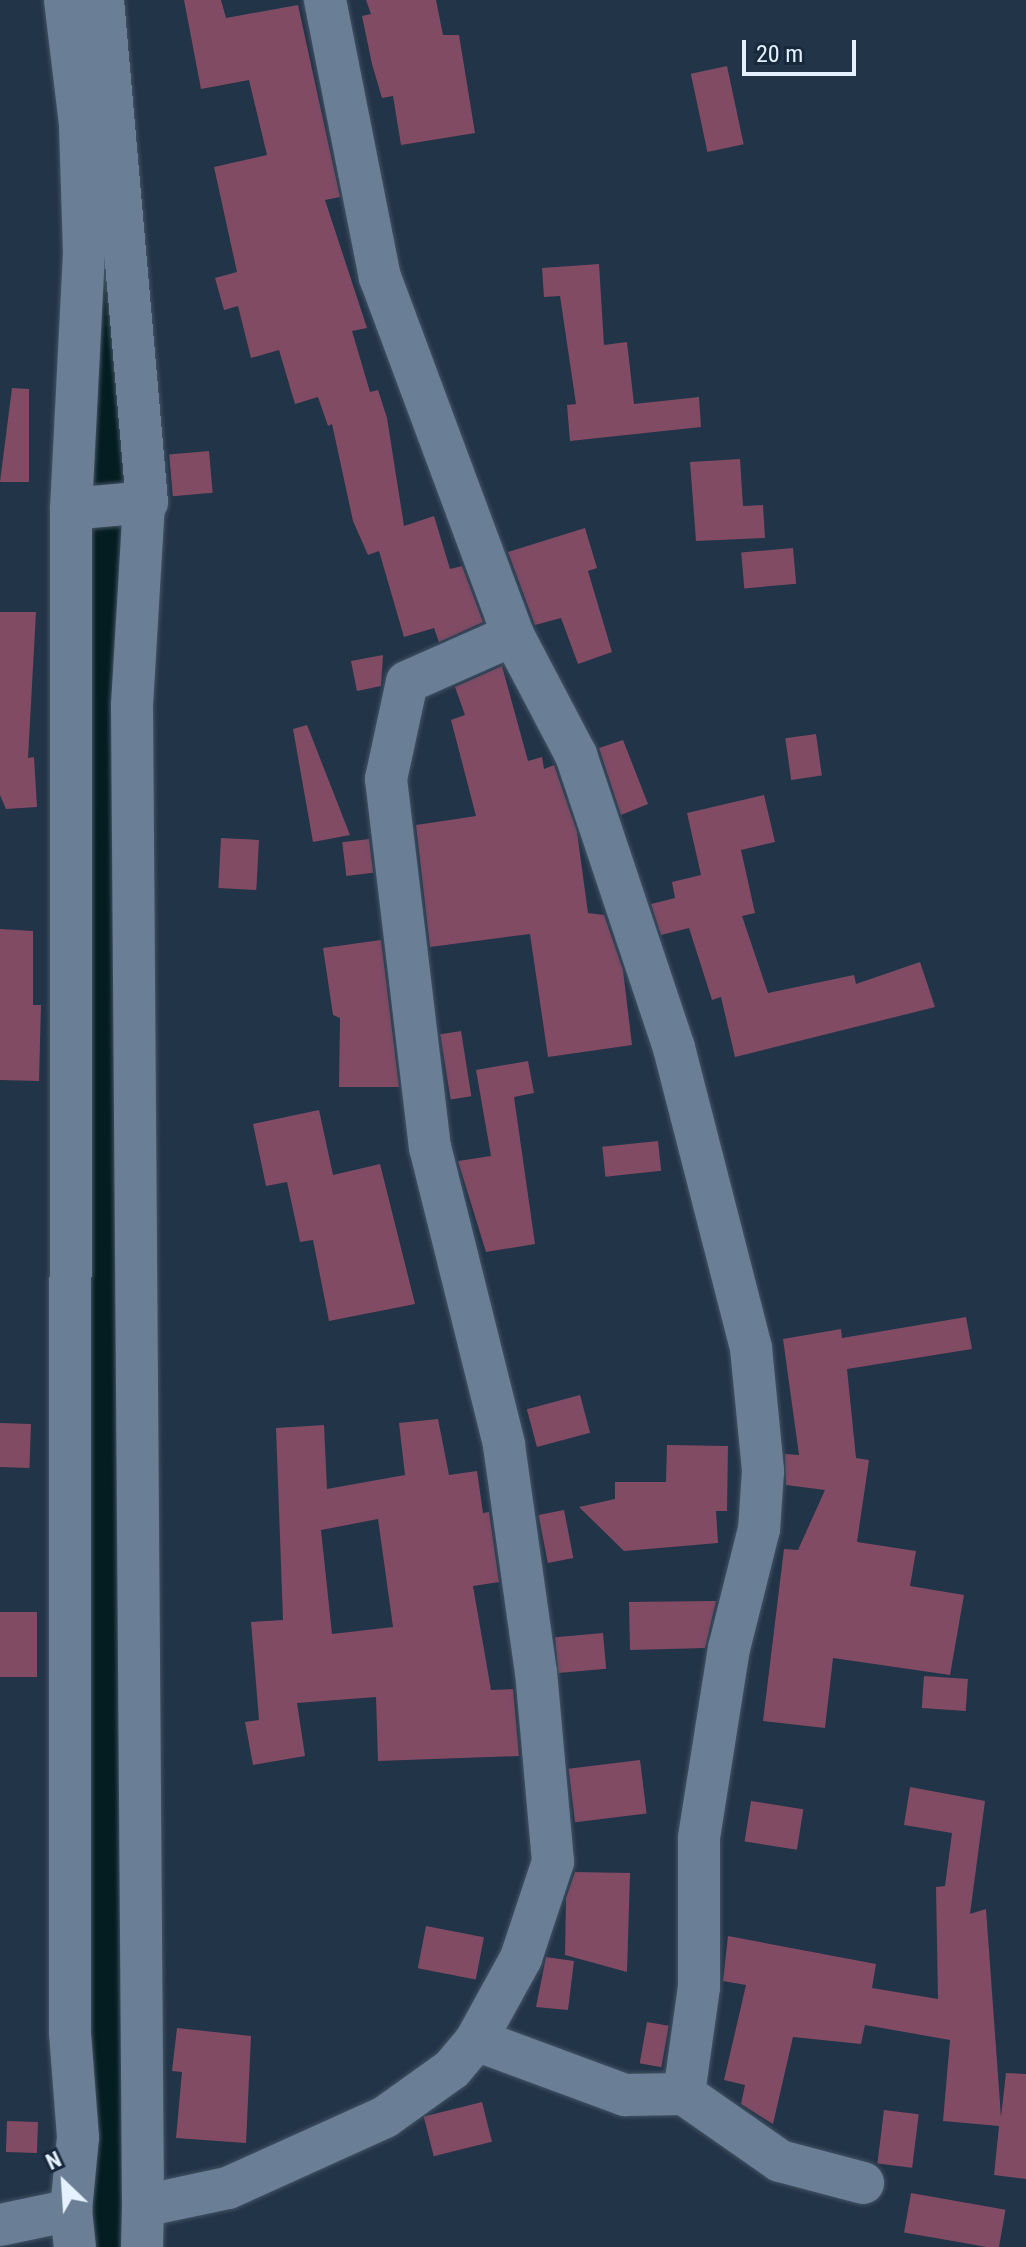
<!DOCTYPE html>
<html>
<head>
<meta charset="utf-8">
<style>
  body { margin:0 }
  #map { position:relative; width:1026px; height:2247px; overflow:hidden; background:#223448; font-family:"Roboto Condensed",sans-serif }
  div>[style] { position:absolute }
  .canal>* { height:40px; margin:-20px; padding:0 20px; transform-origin:20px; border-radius:20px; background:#031d21 }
  .building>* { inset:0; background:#814b64; transform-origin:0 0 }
  .roads { filter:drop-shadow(0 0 2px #435364) drop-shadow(0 0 2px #435364) }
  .minor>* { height:42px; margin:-21px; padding:0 21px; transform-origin:21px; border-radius:21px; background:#6a7e95 }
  span { translate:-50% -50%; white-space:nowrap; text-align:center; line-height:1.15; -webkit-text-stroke:8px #18293d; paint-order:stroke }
  .north { position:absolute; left:24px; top:2143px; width:80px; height:80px; -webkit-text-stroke:6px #18293d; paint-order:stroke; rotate:335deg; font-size:22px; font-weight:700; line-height:32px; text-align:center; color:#e5f1fe }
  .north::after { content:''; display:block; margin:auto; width:28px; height:36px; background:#e5f1fe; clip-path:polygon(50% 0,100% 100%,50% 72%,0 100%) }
  .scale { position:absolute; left:742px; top:40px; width:114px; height:36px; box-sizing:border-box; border:4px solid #e5f1fe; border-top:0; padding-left:10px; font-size:24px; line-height:28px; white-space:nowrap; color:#e5f1fe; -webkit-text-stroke:6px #18293d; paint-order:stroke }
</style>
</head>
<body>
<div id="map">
  <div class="canal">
    <i style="left:102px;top:2247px;width:1424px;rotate:-90.2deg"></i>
    <i style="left:97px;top:823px;width:176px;rotate:-86.4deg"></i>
    <i style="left:108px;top:647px;width:183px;rotate:-90deg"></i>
    <i style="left:108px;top:464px;width:241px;rotate:-91.4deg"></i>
  </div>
  <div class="building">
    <i style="clip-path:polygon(184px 0,221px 0,226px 18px,298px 5px,340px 197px,325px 200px,367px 328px,352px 331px,370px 392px,378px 390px,387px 418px,404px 526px,434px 516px,450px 569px,462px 566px,483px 622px,439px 642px,434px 628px,404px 637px,379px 551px,368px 555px,353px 521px,332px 424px,328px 426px,318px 397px,295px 404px,279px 350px,251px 358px,238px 306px,224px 310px,215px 278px,237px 272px,214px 167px,267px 155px,249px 80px,201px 89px)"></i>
    <i style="clip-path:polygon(366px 0,436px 0,443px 35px,459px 35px,475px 133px,401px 145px,393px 96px,382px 98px,372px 64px,362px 16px,371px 14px)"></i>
    <i style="left:727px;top:66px;width:80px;height:37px;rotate:78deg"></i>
    <i style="clip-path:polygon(599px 264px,604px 345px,627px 342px,634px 404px,699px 397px,701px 427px,570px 441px,567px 405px,576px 404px,560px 296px,544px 297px,542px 268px)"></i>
    <i style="clip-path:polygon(12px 388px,29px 389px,29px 482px,0 482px)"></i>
    <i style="left:209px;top:451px;width:42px;height:40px;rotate:85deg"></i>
    <i style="clip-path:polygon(740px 459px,743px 506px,763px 505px,765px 538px,696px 541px,690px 462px)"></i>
    <i style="clip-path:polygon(585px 528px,597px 568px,588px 571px,612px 652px,578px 664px,561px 618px,535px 625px,508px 552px)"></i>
    <i style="left:793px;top:548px;width:36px;height:52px;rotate:85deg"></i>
    <i style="clip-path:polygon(0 612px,36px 612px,28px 758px,34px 757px,37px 807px,6px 809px,0 795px)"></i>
    <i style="clip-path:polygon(383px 655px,381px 686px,357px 691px,351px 661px)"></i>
    <i style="clip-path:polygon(502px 666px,528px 761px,542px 757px,544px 769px,554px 765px,577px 832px,588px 913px,604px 915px,623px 970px,632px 1045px,548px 1057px,530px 934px,430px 947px,416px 825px,476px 816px,451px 720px,465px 715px,455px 687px)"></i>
    <i style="clip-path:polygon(307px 725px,350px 835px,313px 842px,293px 729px)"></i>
    <i style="left:816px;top:734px;width:42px;height:31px;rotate:82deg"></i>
    <i style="clip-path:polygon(623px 740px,648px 804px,621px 815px,599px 748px)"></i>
    <i style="clip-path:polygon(764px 795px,775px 842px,741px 850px,755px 913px,742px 916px,768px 993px,854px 975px,856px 984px,920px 962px,935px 1007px,735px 1057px,721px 997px,712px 1000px,689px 928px,661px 935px,651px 904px,675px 898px,672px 882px,701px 875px,687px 813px)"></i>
    <i style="left:221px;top:838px;width:38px;height:50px;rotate:3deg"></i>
    <i style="left:369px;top:839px;width:34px;height:27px;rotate:83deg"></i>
    <i style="clip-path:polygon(0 929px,33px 931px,33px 1005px,41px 1005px,39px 1081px,0 1080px)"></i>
    <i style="clip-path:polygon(381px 940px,399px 1087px,339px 1087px,340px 1018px,333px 1015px,323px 948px)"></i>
    <i style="left:461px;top:1031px;width:66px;height:21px;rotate:81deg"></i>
    <i style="clip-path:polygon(528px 1061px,534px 1093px,514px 1097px,535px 1244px,486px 1252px,458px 1161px,491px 1156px,476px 1070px)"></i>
    <i style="clip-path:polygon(319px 1110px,333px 1175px,380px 1164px,415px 1304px,329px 1321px,313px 1240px,300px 1242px,287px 1182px,266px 1186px,253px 1124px)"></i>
    <i style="left:658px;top:1141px;width:30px;height:56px;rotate:84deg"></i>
    <i style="clip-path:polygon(966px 1317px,972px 1349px,847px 1369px,856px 1458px,869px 1460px,857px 1542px,916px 1551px,910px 1586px,964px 1595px,950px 1675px,833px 1658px,825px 1728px,763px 1721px,784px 1549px,798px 1550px,825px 1490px,786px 1485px,785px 1454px,799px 1455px,783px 1339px,841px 1329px,842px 1338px)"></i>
    <i style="left:580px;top:1395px;width:39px;height:55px;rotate:75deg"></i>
    <i style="clip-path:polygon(evenodd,438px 1419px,449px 1475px,477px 1471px,483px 1513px,489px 1512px,499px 1582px,473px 1586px,491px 1690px,513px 1689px,519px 1756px,378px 1761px,376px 1697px,297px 1703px,305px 1756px,253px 1765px,245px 1722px,259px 1720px,251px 1622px,283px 1620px,276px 1428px,324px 1425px,327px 1489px,405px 1475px,399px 1423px,438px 1419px,378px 1519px,393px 1627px,332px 1634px,321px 1530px,378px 1519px)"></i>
    <i style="left:0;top:1423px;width:31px;height:44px;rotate:2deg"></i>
    <i style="clip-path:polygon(667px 1445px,728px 1446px,727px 1511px,716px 1511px,718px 1543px,624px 1551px,579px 1507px,615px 1499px,615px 1482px,666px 1482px)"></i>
    <i style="left:564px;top:1510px;width:49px;height:26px;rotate:79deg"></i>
    <i style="clip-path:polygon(716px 1601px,705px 1648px,630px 1650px,629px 1602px)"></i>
    <i style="left:37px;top:1612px;width:65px;height:37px;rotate:90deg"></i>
    <i style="left:603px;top:1633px;width:36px;height:48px;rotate:85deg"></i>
    <i style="left:924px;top:1676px;width:44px;height:32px;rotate:4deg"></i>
    <i style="left:640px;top:1760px;width:54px;height:72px;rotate:83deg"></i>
    <i style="clip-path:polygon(910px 1787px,985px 1801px,970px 1914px,986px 1909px,1001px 2117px,1006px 2073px,1026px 2074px,1026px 2179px,994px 2175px,999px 2126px,943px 2121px,950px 2040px,865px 2025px,861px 2044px,793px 2037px,773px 2124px,741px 2104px,745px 2085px,724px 2080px,746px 1985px,723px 1981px,728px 1936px,876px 1964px,872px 1988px,938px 1999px,936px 1887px,945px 1886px,952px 1833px,904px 1825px)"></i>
    <i style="left:751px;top:1801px;width:53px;height:41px;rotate:9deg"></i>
    <i style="clip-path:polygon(575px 1872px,630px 1873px,627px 1972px,565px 1955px,566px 1898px)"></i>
    <i style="left:426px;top:1926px;width:59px;height:43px;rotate:11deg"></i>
    <i style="clip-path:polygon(546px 1957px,574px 1961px,568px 2010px,536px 2007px)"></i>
    <i style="left:647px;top:2022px;width:22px;height:42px;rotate:10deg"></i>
    <i style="clip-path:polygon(177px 2028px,251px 2036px,246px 2143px,176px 2138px,182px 2072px,172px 2071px)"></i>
    <i style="left:482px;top:2102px;width:41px;height:60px;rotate:76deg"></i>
    <i style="left:884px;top:2110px;width:35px;height:54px;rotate:7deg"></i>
    <i style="left:7px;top:2121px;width:31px;height:31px;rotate:2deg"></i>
    <i style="left:911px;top:2193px;width:96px;height:40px;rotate:10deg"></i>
  </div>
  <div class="roads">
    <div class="minor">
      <i style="left:325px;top:0;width:282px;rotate:78.8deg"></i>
      <i style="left:380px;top:277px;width:382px;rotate:69.6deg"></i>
      <i style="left:513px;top:635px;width:136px;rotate:62.3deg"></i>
      <i style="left:576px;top:755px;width:309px;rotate:71.5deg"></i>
      <i style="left:674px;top:1048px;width:310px;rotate:75.6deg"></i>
      <i style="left:751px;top:1348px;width:124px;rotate:84.4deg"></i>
      <i style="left:763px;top:1471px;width:58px;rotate:93.9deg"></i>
      <i style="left:759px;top:1529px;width:123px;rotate:104.1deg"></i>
      <i style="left:729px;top:1648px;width:192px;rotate:99deg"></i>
      <i style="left:699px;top:1838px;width:149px;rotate:90deg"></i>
      <i style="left:699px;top:1987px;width:108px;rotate:98deg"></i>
      <i style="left:684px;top:2094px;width:117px;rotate:34.9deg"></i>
      <i style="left:780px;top:2161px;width:86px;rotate:14.8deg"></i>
      <i style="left:71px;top:509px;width:76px;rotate:-5.3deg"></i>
      <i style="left:147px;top:502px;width:504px;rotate:-95.01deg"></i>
      <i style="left:476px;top:2040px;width:159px;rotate:20.3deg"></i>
      <i style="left:625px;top:2095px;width:59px;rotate:-1deg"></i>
      <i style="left:143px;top:2206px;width:1501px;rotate:-90.42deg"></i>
      <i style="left:132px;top:705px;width:202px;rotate:-86.6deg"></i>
      <i style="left:71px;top:2210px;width:37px;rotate:84deg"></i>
      <i style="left:0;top:2225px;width:73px;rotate:-11.9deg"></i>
      <i style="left:71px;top:2210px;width:73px;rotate:-84.5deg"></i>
      <i style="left:78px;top:2137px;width:105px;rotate:-94.4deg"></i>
      <i style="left:70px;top:2032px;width:1523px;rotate:-89.96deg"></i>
      <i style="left:71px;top:509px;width:256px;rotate:-87.1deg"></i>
      <i style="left:84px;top:253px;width:129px;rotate:-91.8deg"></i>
      <i style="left:80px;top:124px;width:125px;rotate:-96.9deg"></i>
      <i style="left:142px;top:2247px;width:41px;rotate:-88.6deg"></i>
      <i style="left:143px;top:2206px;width:87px;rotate:-12deg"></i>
      <i style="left:228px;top:2188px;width:172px;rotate:-24.3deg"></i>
      <i style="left:385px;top:2117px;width:82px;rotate:-35.6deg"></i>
      <i style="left:452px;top:2069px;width:38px;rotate:-50deg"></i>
      <i style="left:476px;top:2040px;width:94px;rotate:-61.2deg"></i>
      <i style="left:521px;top:1958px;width:101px;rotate:-71.6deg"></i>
      <i style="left:553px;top:1862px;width:190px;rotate:-95.1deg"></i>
      <i style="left:536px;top:1673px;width:231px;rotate:-98deg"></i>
      <i style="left:504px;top:1444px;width:305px;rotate:-104deg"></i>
      <i style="left:430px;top:1148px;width:372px;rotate:-96.8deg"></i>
      <i style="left:386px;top:779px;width:99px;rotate:-77.8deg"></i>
      <i style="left:407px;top:682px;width:116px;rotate:-23.9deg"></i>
    </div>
  </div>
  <div class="north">N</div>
  <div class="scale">20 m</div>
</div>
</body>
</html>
